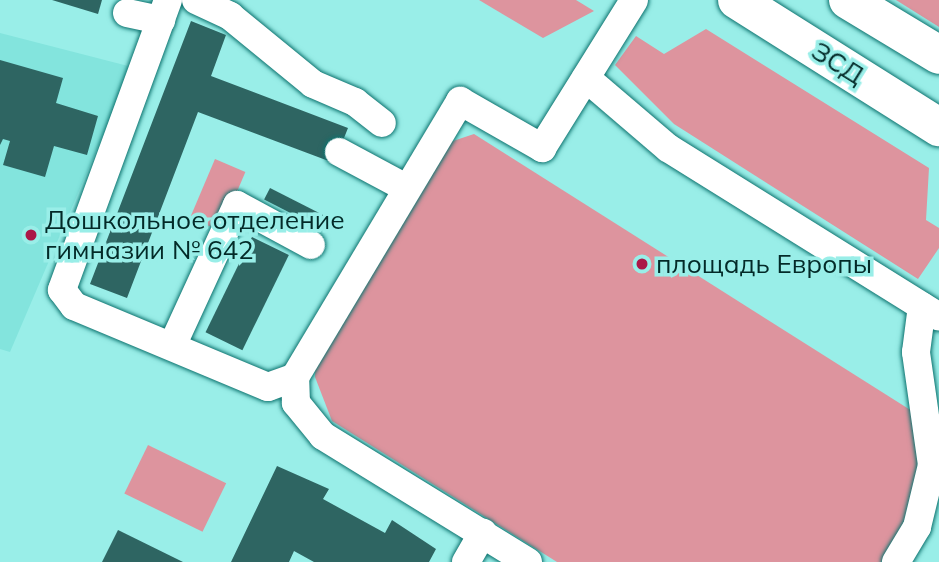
<!DOCTYPE html>
<html>
<head>
<meta charset="utf-8">
<style>
  body { margin:0 }
  #map { position:relative; width:939px; height:562px; overflow:hidden; background:#99eee8; font-family:Mulish,sans-serif }
  div>[style] { position:absolute }
  .built>* { inset:0; background:#83e4dd }
  .green>* { inset:0; background:#dd949e; transform-origin:0 0 }
  .building>* { inset:0; background:#2e6562; transform-origin:0 0 }
  .roads { filter:drop-shadow(0 0 2px #0c726e) drop-shadow(0 0 2px #0c726e) }
  .minor>* { height:28px; margin:-14px; padding:0 14px; transform-origin:14px; border-radius:14px; background:#fff }
  .highway>* { height:38px; margin:-19px; padding:0 19px; transform-origin:19px; border-radius:19px; background:#fff }
  .dots>* { width:19px; height:19px; translate:-50% -50%; box-sizing:border-box; border:4px solid #99eee8; border-radius:50% }
  span { translate:-50% -50%; white-space:nowrap; text-align:center; line-height:1.15; -webkit-text-stroke:7px #99eee8; paint-order:stroke }
  .street-label { font-size:26px; color:#032a28 }
  .poi-label { font-size:26px; color:#032a28 }
  .left { translate:0 -50%; text-align:left }
</style>
</head>
<body>
<div id="map">
  <div class="built">
    <i style="clip-path:polygon(0 33px,132px 67px,10px 352px,0 349px)"></i>
  </div>
  <div class="green">
    <i style="clip-path:polygon(479px 0,576px 0,594px 11px,543px 38px)"></i>
    <i style="clip-path:polygon(896px 0,939px 0,939px 27px)"></i>
    <i style="clip-path:polygon(706px 29px,929px 168px,926px 220px,939px 228px,939px 248px,918px 279px,674px 124px,615px 65px,636px 36px,664px 54px)"></i>
    <i style="clip-path:polygon(474px 134px,912px 411px,921px 460px,902px 528px,881px 562px,557px 562px,332px 421px,315px 377px,316px 351px,447px 143px)"></i>
    <i style="left:215px;top:159px;width:33px;height:64px;rotate:23deg"></i>
    <i style="left:148px;top:445px;width:87px;height:54px;rotate:26deg"></i>
  </div>
  <div class="building">
    <i style="clip-path:polygon(52px 0,102px 0,98px 14px)"></i>
    <i style="clip-path:polygon(191px 21px,226px 35px,211px 76px,348px 128px,334px 163px,198px 112px,127px 298px,90px 284px)"></i>
    <i style="clip-path:polygon(0 60px,63px 78px,56px 103px,98px 116px,87px 155px,54px 146px,45px 177px,3px 165px,10px 141px,3px 139px,0 145px)"></i>
    <i style="left:270px;top:188px;width:63px;height:13px;rotate:27deg"></i>
    <i style="left:252px;top:237px;width:41px;height:106px;rotate:26deg"></i>
    <i style="clip-path:polygon(277px 466px,329px 489px,323px 499px,385px 533px,392px 520px,436px 549px,429px 562px,314px 562px,294px 551px,289px 562px,231px 562px)"></i>
    <i style="clip-path:polygon(118px 530px,183px 562px,102px 562px)"></i>
  </div>
  <div class="roads">
    <div class="minor">
      <i style="left:168px;top:0;width:309px;rotate:110.1deg"></i>
      <i style="left:62px;top:290px;width:20px;rotate:53deg"></i>
      <i style="left:74px;top:306px;width:210px;rotate:22.7deg"></i>
      <i style="left:268px;top:387px;width:29px;rotate:-20deg"></i>
      <i style="left:196px;top:0;width:38px;rotate:25deg"></i>
      <i style="left:230px;top:16px;width:107px;rotate:39.3deg"></i>
      <i style="left:313px;top:84px;width:46px;rotate:23.2deg"></i>
      <i style="left:355px;top:102px;width:34px;rotate:38deg"></i>
      <i style="left:127px;top:13px;width:35px;rotate:12deg"></i>
      <i style="left:586px;top:78px;width:108px;rotate:40.5deg"></i>
      <i style="left:668px;top:148px;width:319px;rotate:31.9deg"></i>
      <i style="left:339px;top:152px;width:76px;rotate:28.2deg"></i>
      <i style="left:173px;top:344px;width:153px;rotate:-65.3deg"></i>
      <i style="left:237px;top:205px;width:84px;rotate:28.4deg"></i>
      <i style="left:466px;top:562px;width:34px;rotate:-60deg"></i>
      <i style="left:528px;top:562px;width:241px;rotate:-148.4deg"></i>
      <i style="left:323px;top:436px;width:43px;rotate:-129.3deg"></i>
      <i style="left:296px;top:403px;width:26px;rotate:-92deg"></i>
      <i style="left:295px;top:377px;width:322px;rotate:-59.1deg"></i>
      <i style="left:460px;top:101px;width:95px;rotate:29.8deg"></i>
      <i style="left:542px;top:148px;width:174px;rotate:-58.1deg"></i>
      <i style="left:896px;top:562px;width:41px;rotate:-59deg"></i>
      <i style="left:917px;top:527px;width:64px;rotate:-76.4deg"></i>
      <i style="left:932px;top:465px;width:114px;rotate:-98.1deg"></i>
      <i style="left:916px;top:352px;width:46px;rotate:-82.6deg"></i>
    </div>
    <div class="highway">
      <i style="left:737px;top:0;width:239px;rotate:32.2deg"></i>
      <i style="left:848px;top:0;width:106px;rotate:31.1deg"></i>
    </div>
  </div>
  <div class="dots">
    <i style="left:31px;top:235px;background:#ab1747"></i>
    <i style="left:642px;top:264px;background:#ab1747"></i>
  </div>
  <div class="street-label">
    <span style="left:838px;top:63px;rotate:32deg">ЗСД</span>
  </div>
  <div class="poi-label">
    <span class="left" style="left:45px;top:235px">Дошкольное отделение<br>гимназии № 642</span>
    <span class="left" style="left:656px;top:264px">площадь Европы</span>
  </div>
</div>
</body>
</html>
